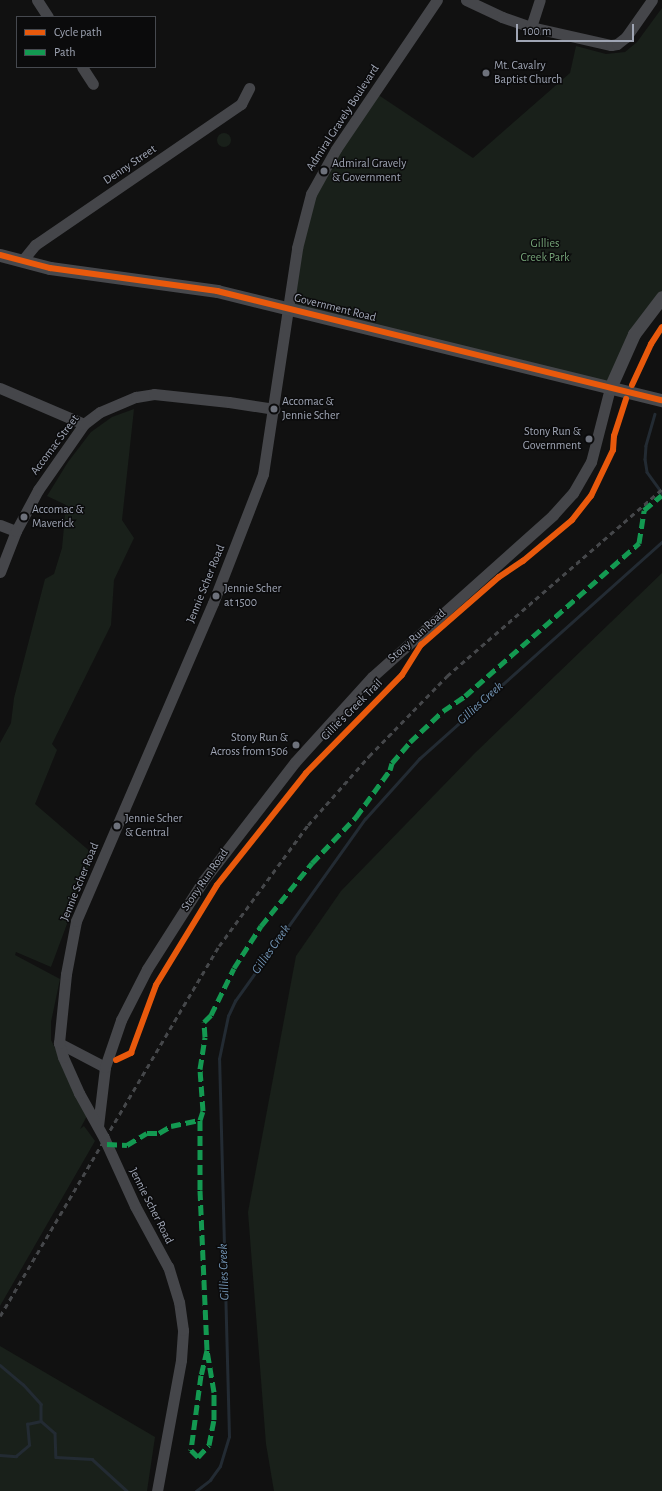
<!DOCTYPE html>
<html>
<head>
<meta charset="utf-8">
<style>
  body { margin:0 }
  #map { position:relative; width:662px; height:1491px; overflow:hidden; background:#111; font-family:"Alegreya Sans",sans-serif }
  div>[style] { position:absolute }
  .green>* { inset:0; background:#19201a }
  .round { border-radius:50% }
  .stream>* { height:2.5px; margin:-1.25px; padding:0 1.25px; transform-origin:1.25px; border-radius:1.25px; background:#232b33 }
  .minor>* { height:11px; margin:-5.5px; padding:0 5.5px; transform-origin:5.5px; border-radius:5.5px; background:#45464a }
  .major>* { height:13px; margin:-6.5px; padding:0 6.5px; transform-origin:6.5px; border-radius:6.5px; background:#47484c }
  .rail>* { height:2.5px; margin-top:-1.25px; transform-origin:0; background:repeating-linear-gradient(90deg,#45474a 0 5px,transparent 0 9px) }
  .quiet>* { height:5px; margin-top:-2.5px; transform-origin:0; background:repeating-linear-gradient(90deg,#139951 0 10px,transparent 0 15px) }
  .cycleway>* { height:6px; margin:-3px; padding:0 3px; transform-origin:3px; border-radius:3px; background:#e8590c }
  .dots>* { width:11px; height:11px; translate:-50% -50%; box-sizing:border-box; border:2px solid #0b0b0c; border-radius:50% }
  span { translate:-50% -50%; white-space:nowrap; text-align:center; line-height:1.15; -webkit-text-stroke:3px #0b0b0c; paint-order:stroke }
  .poi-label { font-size:12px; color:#9fa5b4 }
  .left { translate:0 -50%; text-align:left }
  .right { translate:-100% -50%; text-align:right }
  .street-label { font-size:12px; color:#9fa5b4 }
  .park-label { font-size:12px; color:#74a277 }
  .water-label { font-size:13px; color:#7294b4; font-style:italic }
  .legend { position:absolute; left:16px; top:16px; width:140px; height:52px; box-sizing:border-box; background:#0b0b0c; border:1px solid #46494f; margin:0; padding:5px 7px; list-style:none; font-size:12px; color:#9fa5b4 }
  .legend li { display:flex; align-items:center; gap:8px; height:20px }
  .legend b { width:20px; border:1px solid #46494f }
  .scale { position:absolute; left:516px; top:24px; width:118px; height:18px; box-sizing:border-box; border:2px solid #9fa5b4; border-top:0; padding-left:5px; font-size:12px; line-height:14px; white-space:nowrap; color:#9fa5b4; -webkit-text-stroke:3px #0b0b0c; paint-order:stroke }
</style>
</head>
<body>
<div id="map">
  <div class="green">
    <i style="clip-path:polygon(662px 8px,662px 297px,610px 388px,290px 308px,306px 212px,374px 92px,473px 158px,570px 73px,576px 46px,606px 54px,625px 52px,637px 42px)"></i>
    <i class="round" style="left:217px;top:133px;width:14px;height:14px"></i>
    <i style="clip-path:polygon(134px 409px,122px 520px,134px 538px,114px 580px,111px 625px,52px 744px,57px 750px,35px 804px,93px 854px,51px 967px,16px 952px,15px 955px,60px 979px,51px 1022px,51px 1040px,88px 1114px,80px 1129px,84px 1126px,95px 1141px,0 1306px,0 743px,11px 723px,14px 698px,45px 579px,54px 574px,62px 548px,66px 505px,47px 496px,68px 462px,91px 432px,112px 417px)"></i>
    <i style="clip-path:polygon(662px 573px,662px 1491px,274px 1491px,266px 1444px,248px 1212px,296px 956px,341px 891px,475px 753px)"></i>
    <i style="clip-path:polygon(0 1346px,155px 1437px,147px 1491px,0 1491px)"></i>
  </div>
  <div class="stream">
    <i style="left:655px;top:414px;width:33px;rotate:106deg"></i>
    <i style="left:646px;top:446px;width:13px;rotate:94deg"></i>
    <i style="left:645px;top:459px;width:13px;rotate:81deg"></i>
    <i style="left:647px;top:472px;width:26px;rotate:54deg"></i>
    <i style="left:0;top:1365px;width:30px;rotate:40deg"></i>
    <i style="left:23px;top:1384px;width:27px;rotate:48deg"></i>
    <i style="left:41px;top:1404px;width:17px;rotate:90deg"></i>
    <i style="left:0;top:1455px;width:16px;rotate:4deg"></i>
    <i style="left:16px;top:1456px;width:17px;rotate:-40deg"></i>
    <i style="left:29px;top:1445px;width:21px;rotate:-95deg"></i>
    <i style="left:27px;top:1424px;width:14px;rotate:-12deg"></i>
    <i style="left:41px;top:1421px;width:18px;rotate:41deg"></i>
    <i style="left:55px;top:1433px;width:24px;rotate:88deg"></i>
    <i style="left:56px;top:1457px;width:36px;rotate:3deg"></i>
    <i style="left:92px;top:1459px;width:47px;rotate:42.4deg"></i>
    <i style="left:196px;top:1491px;width:18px;rotate:-38deg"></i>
    <i style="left:210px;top:1480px;width:17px;rotate:-54deg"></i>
    <i style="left:220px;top:1466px;width:30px;rotate:-73deg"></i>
    <i style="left:229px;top:1437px;width:378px;rotate:-91.5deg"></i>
    <i style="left:219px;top:1059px;width:44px;rotate:-78.2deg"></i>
    <i style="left:228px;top:1016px;width:17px;rotate:-65deg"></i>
    <i style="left:235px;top:1001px;width:224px;rotate:-54.5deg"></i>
    <i style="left:365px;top:819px;width:81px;rotate:-48deg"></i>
    <i style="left:419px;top:759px;width:326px;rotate:-41.8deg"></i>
  </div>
  <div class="minor">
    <i style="left:37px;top:0;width:20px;rotate:57deg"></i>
    <i style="left:466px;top:0;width:40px;rotate:25deg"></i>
    <i style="left:502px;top:17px;width:31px;rotate:19deg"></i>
    <i style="left:531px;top:27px;width:82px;rotate:12.7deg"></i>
    <i style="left:611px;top:45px;width:6px;rotate:-9deg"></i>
    <i style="left:617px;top:44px;width:11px;rotate:-38deg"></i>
    <i style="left:626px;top:37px;width:45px;rotate:-54.9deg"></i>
    <i style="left:531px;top:27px;width:28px;rotate:-72deg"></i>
    <i style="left:82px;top:67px;width:20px;rotate:57deg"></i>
    <i style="left:22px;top:261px;width:21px;rotate:-51deg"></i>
    <i style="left:35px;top:245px;width:250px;rotate:-34.4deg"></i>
    <i style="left:241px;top:104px;width:18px;rotate:-63deg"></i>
    <i style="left:0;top:388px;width:91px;rotate:23.2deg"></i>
    <i style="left:0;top:525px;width:17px;rotate:21deg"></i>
    <i style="left:0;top:572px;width:44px;rotate:-68.7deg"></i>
    <i style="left:16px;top:531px;width:47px;rotate:-61.8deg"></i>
    <i style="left:38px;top:490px;width:80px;rotate:-55.1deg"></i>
    <i style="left:84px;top:424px;width:20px;rotate:-37deg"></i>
    <i style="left:100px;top:412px;width:39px;rotate:-23deg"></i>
    <i style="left:136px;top:397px;width:18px;rotate:-9deg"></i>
    <i style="left:154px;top:394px;width:75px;rotate:6.1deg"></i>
    <i style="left:229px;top:402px;width:46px;rotate:8.8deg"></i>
    <i style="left:59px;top:1043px;width:52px;rotate:27.6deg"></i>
    <i style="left:98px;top:1126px;width:59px;rotate:-83.2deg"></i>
    <i style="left:105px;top:1067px;width:50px;rotate:-71.2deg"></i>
    <i style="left:121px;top:1020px;width:57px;rotate:-63deg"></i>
    <i style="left:147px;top:969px;width:104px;rotate:-57.5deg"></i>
    <i style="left:203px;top:881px;width:150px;rotate:-52.3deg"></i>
    <i style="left:295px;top:762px;width:115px;rotate:-47.8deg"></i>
    <i style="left:372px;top:677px;width:243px;rotate:-41.8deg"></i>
    <i style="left:553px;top:515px;width:30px;rotate:-48deg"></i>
    <i style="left:573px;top:493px;width:36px;rotate:-60deg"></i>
    <i style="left:591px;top:462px;width:76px;rotate:-75.6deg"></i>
    <i style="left:157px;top:1491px;width:133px;rotate:-79.6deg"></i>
    <i style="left:181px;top:1360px;width:30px;rotate:-86deg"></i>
    <i style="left:183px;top:1330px;width:28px;rotate:-98deg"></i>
    <i style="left:179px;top:1302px;width:37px;rotate:-107deg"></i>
    <i style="left:168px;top:1267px;width:69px;rotate:-118.4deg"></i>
    <i style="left:135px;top:1206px;width:75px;rotate:-114.5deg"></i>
    <i style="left:104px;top:1138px;width:51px;rotate:-119.1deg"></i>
    <i style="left:79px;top:1093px;width:39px;rotate:-114deg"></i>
    <i style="left:63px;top:1057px;width:15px;rotate:-106deg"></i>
    <i style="left:59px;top:1043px;width:69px;rotate:-84.2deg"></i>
    <i style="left:66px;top:974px;width:54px;rotate:-79.3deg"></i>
    <i style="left:76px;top:921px;width:346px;rotate:-66.7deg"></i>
    <i style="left:213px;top:603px;width:138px;rotate:-68.8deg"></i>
    <i style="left:263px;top:474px;width:229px;rotate:-81.4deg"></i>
    <i style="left:297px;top:248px;width:56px;rotate:-75.5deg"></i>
    <i style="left:311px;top:194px;width:51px;rotate:-60.9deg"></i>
    <i style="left:336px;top:149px;width:180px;rotate:-55.9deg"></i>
  </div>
  <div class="major">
    <i style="left:0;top:255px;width:52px;rotate:14.6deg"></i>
    <i style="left:50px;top:268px;width:169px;rotate:7.8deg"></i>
    <i style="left:217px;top:291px;width:458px;rotate:13.8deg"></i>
    <i style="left:610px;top:388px;width:59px;rotate:-66deg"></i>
    <i style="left:634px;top:334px;width:46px;rotate:-52.9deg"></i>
  </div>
  <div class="rail">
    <i style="left:0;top:1316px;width:430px;rotate:-59.4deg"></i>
    <i style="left:219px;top:946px;width:150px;rotate:-53.7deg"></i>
    <i style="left:308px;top:825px;width:92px;rotate:-48.5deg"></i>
    <i style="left:369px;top:756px;width:112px;rotate:-45.7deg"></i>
    <i style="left:447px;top:676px;width:285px;rotate:-41deg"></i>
  </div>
  <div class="quiet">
    <i style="left:200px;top:1120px;width:70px;rotate:90deg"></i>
    <i style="left:200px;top:1190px;width:160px;rotate:87.5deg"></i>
    <i style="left:207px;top:1350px;width:26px;rotate:103deg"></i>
    <i style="left:201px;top:1375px;width:76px;rotate:97.6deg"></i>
    <i style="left:191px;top:1450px;width:10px;rotate:45deg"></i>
    <i style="left:198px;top:1457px;width:16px;rotate:-47deg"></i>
    <i style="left:209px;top:1445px;width:25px;rotate:-79deg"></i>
    <i style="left:214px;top:1420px;width:28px;rotate:-90deg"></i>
    <i style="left:214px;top:1392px;width:43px;rotate:-99.5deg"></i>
    <i style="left:107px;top:1144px;width:20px;rotate:3deg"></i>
    <i style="left:127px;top:1145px;width:23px;rotate:-31deg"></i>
    <i style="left:147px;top:1133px;width:12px"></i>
    <i style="left:159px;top:1133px;width:14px;rotate:-30deg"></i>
    <i style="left:171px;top:1126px;width:30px;rotate:-12deg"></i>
    <i style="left:200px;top:1120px;width:9px;rotate:-72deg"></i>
    <i style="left:203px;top:1111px;width:42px;rotate:-94.1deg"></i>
    <i style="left:200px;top:1069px;width:32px;rotate:-81deg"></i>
    <i style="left:205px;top:1037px;width:15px;rotate:-94deg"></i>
    <i style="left:204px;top:1022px;width:10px;rotate:-45deg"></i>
    <i style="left:211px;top:1015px;width:52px;rotate:-63.9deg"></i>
    <i style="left:234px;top:968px;width:50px;rotate:-57.3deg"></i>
    <i style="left:261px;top:926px;width:81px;rotate:-51deg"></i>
    <i style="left:312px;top:863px;width:64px;rotate:-46.3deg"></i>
    <i style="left:356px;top:817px;width:58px;rotate:-54.1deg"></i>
    <i style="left:390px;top:770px;width:7px;rotate:-74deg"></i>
    <i style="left:392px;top:763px;width:28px;rotate:-49deg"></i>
    <i style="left:410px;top:742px;width:45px;rotate:-43.2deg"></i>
    <i style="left:443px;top:711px;width:27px;rotate:-34deg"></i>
    <i style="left:465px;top:696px;width:232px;rotate:-41.3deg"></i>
    <i style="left:639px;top:543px;width:33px;rotate:-81deg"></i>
    <i style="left:644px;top:510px;width:23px;rotate:-40deg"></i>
  </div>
  <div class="cycleway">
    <i style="left:0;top:255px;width:52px;rotate:14.6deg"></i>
    <i style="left:50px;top:268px;width:169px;rotate:7.8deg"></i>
    <i style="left:217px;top:291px;width:458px;rotate:13.8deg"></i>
    <i style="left:632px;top:385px;width:45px;rotate:-65.1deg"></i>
    <i style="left:651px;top:344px;width:20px;rotate:-57deg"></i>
    <i style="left:116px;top:1060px;width:17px;rotate:-25deg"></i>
    <i style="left:131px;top:1053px;width:72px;rotate:-69.8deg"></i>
    <i style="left:156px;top:985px;width:117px;rotate:-58.6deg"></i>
    <i style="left:217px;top:885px;width:143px;rotate:-51.5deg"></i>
    <i style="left:306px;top:773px;width:137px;rotate:-45.6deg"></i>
    <i style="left:402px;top:675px;width:36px;rotate:-58deg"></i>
    <i style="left:421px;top:645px;width:103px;rotate:-41.1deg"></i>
    <i style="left:499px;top:577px;width:29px;rotate:-34deg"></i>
    <i style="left:523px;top:561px;width:64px;rotate:-39.9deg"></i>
    <i style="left:572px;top:520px;width:31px;rotate:-52deg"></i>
    <i style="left:591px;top:496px;width:51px;rotate:-64.4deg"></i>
    <i style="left:613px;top:450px;width:14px;rotate:-86deg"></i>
    <i style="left:614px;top:436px;width:39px;rotate:-72deg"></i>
  </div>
  <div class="dots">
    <i style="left:486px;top:73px;background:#6d717b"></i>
    <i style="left:324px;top:171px;background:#6d717b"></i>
    <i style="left:274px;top:409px;background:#6d717b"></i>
    <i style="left:589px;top:439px;background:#6d717b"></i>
    <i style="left:24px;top:517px;background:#6d717b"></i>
    <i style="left:216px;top:596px;background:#6d717b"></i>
    <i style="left:296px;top:745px;background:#6d717b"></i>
    <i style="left:117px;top:826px;background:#6d717b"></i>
  </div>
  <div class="poi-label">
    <span class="left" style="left:494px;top:73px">Mt. Cavalry<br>Baptist Church</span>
    <span class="left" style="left:332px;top:171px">Admiral Gravely<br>&amp; Government</span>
    <span class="left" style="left:282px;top:409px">Accomac &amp;<br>Jennie Scher</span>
    <span class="right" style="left:581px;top:439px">Stony Run &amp;<br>Government</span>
    <span class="left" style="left:32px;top:517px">Accomac &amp;<br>Maverick</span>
    <span class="left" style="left:224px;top:596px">Jennie Scher<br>at 1500</span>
    <span class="right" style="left:288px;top:745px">Stony Run &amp;<br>Across from 1506</span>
    <span class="left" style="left:125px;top:826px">Jennie Scher<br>&amp; Central</span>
  </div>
  <div class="street-label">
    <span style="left:343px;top:118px;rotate:-57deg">Admiral Gravely Boulevard</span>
    <span style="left:130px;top:165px;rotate:-34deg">Denny Street</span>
    <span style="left:335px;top:308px;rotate:14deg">Government Road</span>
    <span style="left:55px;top:445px;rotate:-53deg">Accomac Street</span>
    <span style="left:206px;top:584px;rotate:-68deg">Jennie Scher Road</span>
    <span style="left:417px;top:636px;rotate:-42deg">Stony Run Road</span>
    <span style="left:352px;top:710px;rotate:-45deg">Gillie's Creek Trail</span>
    <span style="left:205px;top:880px;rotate:-55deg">Stony Run Road</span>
    <span style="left:80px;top:882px;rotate:-68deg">Jennie Scher Road</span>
    <span style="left:151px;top:1206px;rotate:63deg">Jennie Scher Road</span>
  </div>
  <div class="park-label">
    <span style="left:545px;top:251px">Gillies<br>Creek Park</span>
  </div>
  <div class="water-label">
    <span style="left:481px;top:704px;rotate:-42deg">Gillies Creek</span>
    <span style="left:272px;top:950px;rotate:-55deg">Gillies Creek</span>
    <span style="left:225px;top:1272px;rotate:-92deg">Gillies Creek</span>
  </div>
  <ul class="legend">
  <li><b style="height:5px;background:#e8590c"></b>Cycle path</li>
  <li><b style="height:5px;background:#139951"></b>Path</li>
  </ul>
  <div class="scale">100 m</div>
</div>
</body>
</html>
